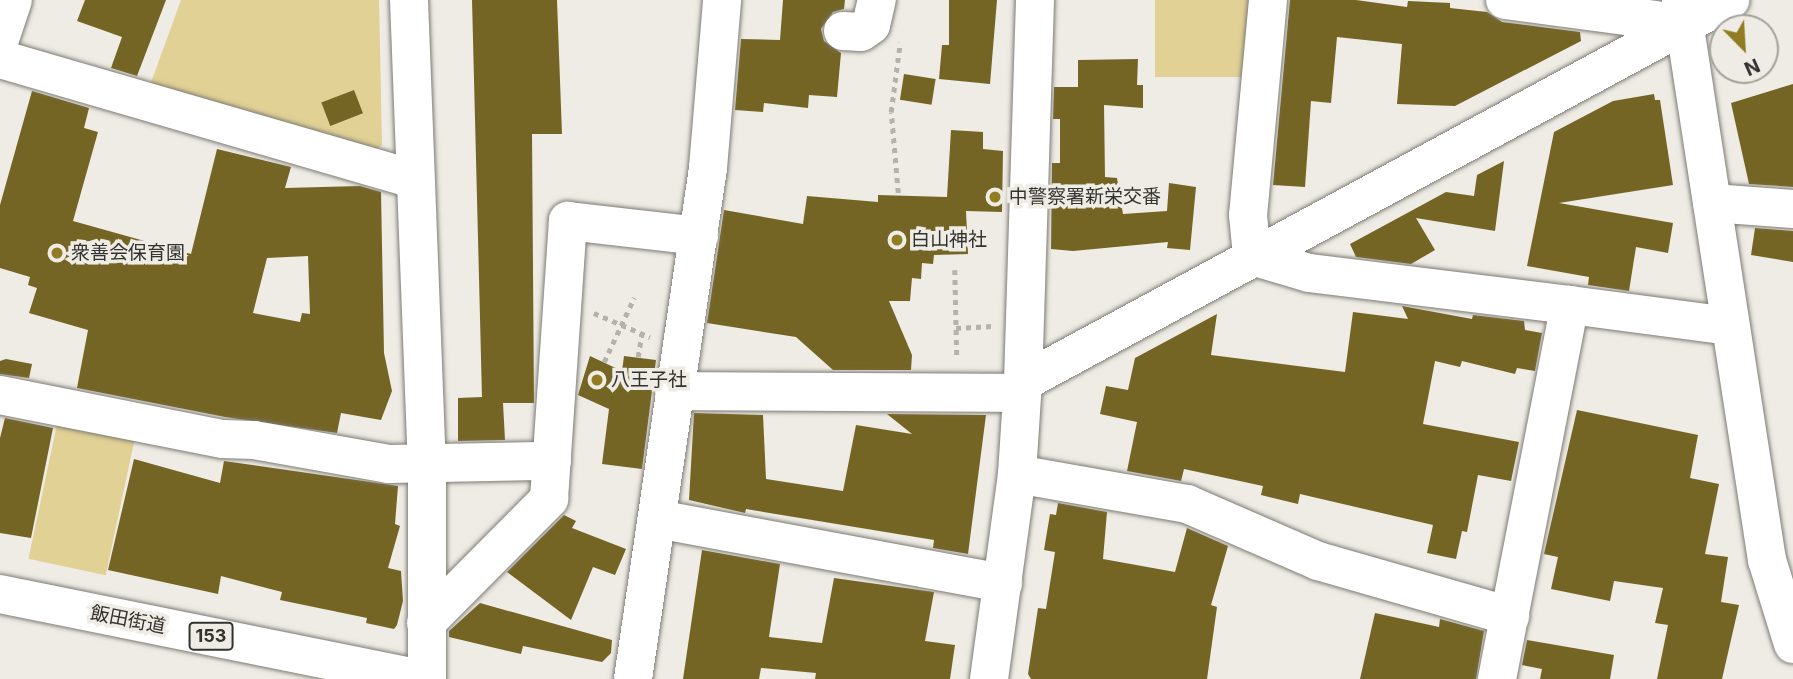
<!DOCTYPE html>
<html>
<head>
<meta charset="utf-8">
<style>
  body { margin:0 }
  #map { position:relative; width:1793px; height:679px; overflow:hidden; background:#eeece4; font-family:Inter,"Noto Sans JP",sans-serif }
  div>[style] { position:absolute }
  .green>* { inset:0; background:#e1d195; transform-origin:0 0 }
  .building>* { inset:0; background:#756525; transform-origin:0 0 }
  .path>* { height:4.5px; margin-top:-2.25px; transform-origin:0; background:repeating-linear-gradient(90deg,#b4b2ac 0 5px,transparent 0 10px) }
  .roads { filter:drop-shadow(0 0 2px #7d7b74) drop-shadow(0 0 2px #7d7b74) }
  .minor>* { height:38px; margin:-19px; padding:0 19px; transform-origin:19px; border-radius:19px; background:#fff }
  .highway>* { height:38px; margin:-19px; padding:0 19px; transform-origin:19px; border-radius:19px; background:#fff }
  .dots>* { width:19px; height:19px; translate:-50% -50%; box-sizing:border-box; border:4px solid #eeece4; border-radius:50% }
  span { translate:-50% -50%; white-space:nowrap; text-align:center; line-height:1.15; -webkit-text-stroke:7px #eeece4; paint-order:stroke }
  .shield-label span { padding:2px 5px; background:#eeece4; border:2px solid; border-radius:5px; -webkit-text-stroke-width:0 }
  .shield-label { font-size:18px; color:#33322f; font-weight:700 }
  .poi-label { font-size:19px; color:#33322f }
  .left { translate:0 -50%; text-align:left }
  .street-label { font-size:19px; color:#33322f }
  .north { position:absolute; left:1709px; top:14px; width:70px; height:70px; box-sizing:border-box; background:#eeece4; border:2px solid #a3a29c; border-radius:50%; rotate:156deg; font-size:19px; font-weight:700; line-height:28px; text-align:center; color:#33322f }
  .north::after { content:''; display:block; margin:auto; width:24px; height:32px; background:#927c23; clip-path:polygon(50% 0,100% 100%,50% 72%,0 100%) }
</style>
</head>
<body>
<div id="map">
  <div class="green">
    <i style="clip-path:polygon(181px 0,379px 0,382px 145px,370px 153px,149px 88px)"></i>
    <i style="left:1155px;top:0;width:99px;height:77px"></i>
    <i style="left:59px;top:415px;width:79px;height:147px;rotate:12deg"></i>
  </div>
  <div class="building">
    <i style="clip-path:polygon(85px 0,166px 0,137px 76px,111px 68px,122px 37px,77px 21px)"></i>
    <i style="clip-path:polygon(472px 0,557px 0,562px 134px,532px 134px,534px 403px,503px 403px,505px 440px,458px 441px,458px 398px,482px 397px)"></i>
    <i style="clip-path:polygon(783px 0,845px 0,844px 9px,833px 12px,821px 29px,824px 41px,841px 53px,837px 97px,809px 95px,808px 108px,764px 103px,763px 112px,735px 110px,741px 39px,780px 40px)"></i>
    <i style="clip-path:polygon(949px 0,997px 0,990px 84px,939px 79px,942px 45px,949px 45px)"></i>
    <i style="clip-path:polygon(1290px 0,1356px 0,1407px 7px,1408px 1px,1450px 3px,1450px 8px,1487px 12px,1502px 22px,1580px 32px,1581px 41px,1455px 106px,1397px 104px,1402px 44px,1337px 37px,1331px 103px,1311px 101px,1305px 187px,1273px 185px)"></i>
    <i style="clip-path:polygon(1138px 59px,1137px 85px,1143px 85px,1143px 108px,1104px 105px,1105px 177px,1117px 178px,1123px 214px,1167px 211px,1169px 183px,1196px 187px,1190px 250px,1167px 248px,1168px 242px,1073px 251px,1051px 249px,1052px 163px,1060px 163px,1060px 119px,1053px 119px,1054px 87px,1078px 87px,1078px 60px)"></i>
    <i style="left:904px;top:74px;width:32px;height:26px;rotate:9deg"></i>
    <i style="clip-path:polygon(1793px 84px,1793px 187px,1749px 184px,1731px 103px)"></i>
    <i style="left:354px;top:90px;width:25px;height:35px;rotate:69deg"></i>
    <i style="clip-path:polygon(evenodd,32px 91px,89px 108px,84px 128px,98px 132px,73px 221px,191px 254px,217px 149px,291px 167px,285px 188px,360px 186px,381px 192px,384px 353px,392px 391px,381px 420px,341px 413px,337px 433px,225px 417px,77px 388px,88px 330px,29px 313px,37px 288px,28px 285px,30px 277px,0 268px,0 205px,32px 91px,308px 256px,310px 314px,302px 313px,300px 322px,253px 313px,267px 258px,308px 256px)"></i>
    <i style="clip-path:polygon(1654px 94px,1655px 100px,1660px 100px,1673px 185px,1559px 203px,1673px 223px,1668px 253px,1636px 247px,1629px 291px,1588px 285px,1589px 277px,1527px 266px,1554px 132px,1613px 101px)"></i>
    <i style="clip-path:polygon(951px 130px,983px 132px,983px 149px,1003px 151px,1002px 212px,966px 211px,968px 254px,934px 255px,933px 264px,922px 263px,921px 279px,912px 278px,910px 301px,889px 301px,912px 355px,911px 370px,833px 370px,796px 337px,707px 323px,724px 210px,803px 224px,807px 196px,878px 202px,878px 195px,947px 197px)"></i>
    <i style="clip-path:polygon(1504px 161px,1495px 231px,1416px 218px,1435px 250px,1411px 264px,1356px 257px,1350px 244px,1446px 192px,1474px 196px,1477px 175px)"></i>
    <i style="clip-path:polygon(1755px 228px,1793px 231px,1793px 262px,1751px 255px)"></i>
    <i style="clip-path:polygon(1402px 306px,1472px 319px,1473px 315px,1524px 321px,1525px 330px,1542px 333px,1535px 371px,1517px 368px,1515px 374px,1462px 361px,1460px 367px,1435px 361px,1423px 424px,1519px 442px,1511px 481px,1478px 475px,1467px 532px,1462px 531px,1456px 559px,1427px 553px,1433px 525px,1300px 494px,1298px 504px,1261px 495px,1263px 486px,1184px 469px,1181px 481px,1127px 471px,1137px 422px,1100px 414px,1106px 386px,1128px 390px,1135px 358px,1217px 314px,1211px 355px,1345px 372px,1353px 312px,1408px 319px)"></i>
    <i style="clip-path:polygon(590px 356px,622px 371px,624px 356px,656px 360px,642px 469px,602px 464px,609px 409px,578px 395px)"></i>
    <i style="clip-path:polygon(6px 359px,32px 364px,29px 378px,0 374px,0 361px)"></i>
    <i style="clip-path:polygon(1577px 410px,1698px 435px,1690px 478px,1719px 484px,1705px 554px,1728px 557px,1721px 602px,1739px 605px,1722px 679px,1657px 679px,1668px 625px,1655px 623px,1663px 588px,1614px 581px,1610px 601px,1551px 589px,1558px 557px,1544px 554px)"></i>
    <i style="clip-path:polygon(694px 413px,763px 415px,766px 479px,843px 491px,856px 425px,912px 434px,887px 414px,986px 415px,968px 554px,933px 548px,934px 540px,746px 509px,745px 513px,689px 500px)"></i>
    <i style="clip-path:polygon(5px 418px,53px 428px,31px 538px,0 533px,0 438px)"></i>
    <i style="clip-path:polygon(134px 459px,220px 483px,224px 461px,398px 486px,395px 524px,400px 526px,388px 568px,401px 571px,403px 601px,397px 625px,394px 629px,366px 623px,367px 618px,280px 600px,282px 592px,221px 576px,218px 594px,108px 570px)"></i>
    <i style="clip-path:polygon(1058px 503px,1107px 512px,1103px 559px,1175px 572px,1187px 528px,1228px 546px,1211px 605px,1217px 607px,1207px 679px,1031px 679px,1028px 674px,1038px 608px,1046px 609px,1055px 552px,1044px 550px,1050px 514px,1056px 515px)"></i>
    <i style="clip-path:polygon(564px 515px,576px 521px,572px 528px,626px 549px,615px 575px,593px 567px,571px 620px,507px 572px)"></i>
    <i style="clip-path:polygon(702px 550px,780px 564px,769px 637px,822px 643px,834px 578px,934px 592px,925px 641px,955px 645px,950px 679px,815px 679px,816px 673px,761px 668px,759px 679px,683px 679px)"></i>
    <i style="clip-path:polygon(480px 603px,612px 640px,611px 653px,602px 662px,523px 646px,521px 654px,449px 637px,449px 631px)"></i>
    <i style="clip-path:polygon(1375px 613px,1439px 627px,1440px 619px,1484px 631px,1476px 679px,1360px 679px)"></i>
    <i style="clip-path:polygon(1527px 640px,1614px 655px,1610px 679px,1540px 679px,1542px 669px,1522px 665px)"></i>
  </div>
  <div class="path">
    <i style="left:898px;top:193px;width:81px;rotate:-94.9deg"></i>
    <i style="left:891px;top:112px;width:70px;rotate:-82.6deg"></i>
    <i style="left:955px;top:270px;width:89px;rotate:88.7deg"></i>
    <i style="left:594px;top:313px;width:61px;rotate:23.2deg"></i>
    <i style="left:956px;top:328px;width:37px;rotate:-3deg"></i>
    <i style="left:638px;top:357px;width:24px;rotate:-81deg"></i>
    <i style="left:604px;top:362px;width:71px;rotate:-64.9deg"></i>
  </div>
  <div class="roads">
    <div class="minor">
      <i style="left:409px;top:0;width:466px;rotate:87.8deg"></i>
      <i style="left:427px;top:466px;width:213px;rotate:90deg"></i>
      <i style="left:1268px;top:0;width:216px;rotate:95.3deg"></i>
      <i style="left:1248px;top:215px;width:41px;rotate:84.4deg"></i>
      <i style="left:1252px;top:256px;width:59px;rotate:16.6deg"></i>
      <i style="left:1309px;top:273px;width:263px;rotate:7deg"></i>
      <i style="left:1505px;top:0;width:181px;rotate:7.6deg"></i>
      <i style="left:1681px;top:2px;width:565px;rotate:81.24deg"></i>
      <i style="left:1767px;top:560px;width:88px;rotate:72.8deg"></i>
      <i style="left:843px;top:31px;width:18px;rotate:3deg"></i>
      <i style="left:861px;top:32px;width:12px;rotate:-35deg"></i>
      <i style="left:871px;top:25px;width:26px;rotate:-77deg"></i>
      <i style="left:0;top:39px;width:41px;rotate:-71.6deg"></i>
      <i style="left:0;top:59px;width:430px;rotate:16.2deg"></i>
      <i style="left:1712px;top:203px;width:81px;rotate:4.2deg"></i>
      <i style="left:1023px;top:382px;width:382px;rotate:-88.2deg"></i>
      <i style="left:674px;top:391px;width:347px;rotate:0.3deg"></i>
      <i style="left:0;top:395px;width:227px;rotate:11.2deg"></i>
      <i style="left:223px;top:439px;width:31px;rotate:2deg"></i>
      <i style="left:254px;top:440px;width:137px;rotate:10.1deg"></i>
      <i style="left:389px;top:464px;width:163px;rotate:-1.1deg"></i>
      <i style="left:1017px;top:474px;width:173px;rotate:10deg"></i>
      <i style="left:1187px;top:504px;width:143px;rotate:23.5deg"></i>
      <i style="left:1318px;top:561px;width:200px;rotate:16deg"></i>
      <i style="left:657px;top:519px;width:352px;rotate:10.5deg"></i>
      <i style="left:426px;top:623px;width:175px;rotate:-45.2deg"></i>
      <i style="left:549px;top:499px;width:279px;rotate:-86.1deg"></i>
      <i style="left:568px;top:221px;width:132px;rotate:6.5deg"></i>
      <i style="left:633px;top:679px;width:516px;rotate:-81.65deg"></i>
      <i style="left:708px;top:168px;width:169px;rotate:-85.2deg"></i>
      <i style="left:989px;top:679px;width:207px;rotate:-82.2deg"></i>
      <i style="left:1017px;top:474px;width:92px;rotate:-86.3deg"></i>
      <i style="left:1023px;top:382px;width:804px;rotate:-28.38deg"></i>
      <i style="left:1497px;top:679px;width:381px;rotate:-79deg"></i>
      <i style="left:1570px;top:305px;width:161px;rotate:7.5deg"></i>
    </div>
    <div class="highway">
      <i style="left:0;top:594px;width:429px;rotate:11.4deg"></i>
    </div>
  </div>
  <div class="dots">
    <i style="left:995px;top:197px;background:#927c23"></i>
    <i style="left:897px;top:240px;background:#927c23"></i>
    <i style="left:57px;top:253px;background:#927c23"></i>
    <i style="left:597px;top:380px;background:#927c23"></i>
  </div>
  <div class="shield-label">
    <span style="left:211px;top:636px">153</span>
  </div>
  <div class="poi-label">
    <span class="left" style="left:1009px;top:197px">中警察署新栄交番</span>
    <span class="left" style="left:911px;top:240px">白山神社</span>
    <span class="left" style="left:71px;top:253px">衆善会保育園</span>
    <span class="left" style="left:611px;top:380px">八王子社</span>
  </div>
  <div class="street-label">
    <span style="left:128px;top:620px;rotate:11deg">飯田街道</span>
  </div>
  <div class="north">N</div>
</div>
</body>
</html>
